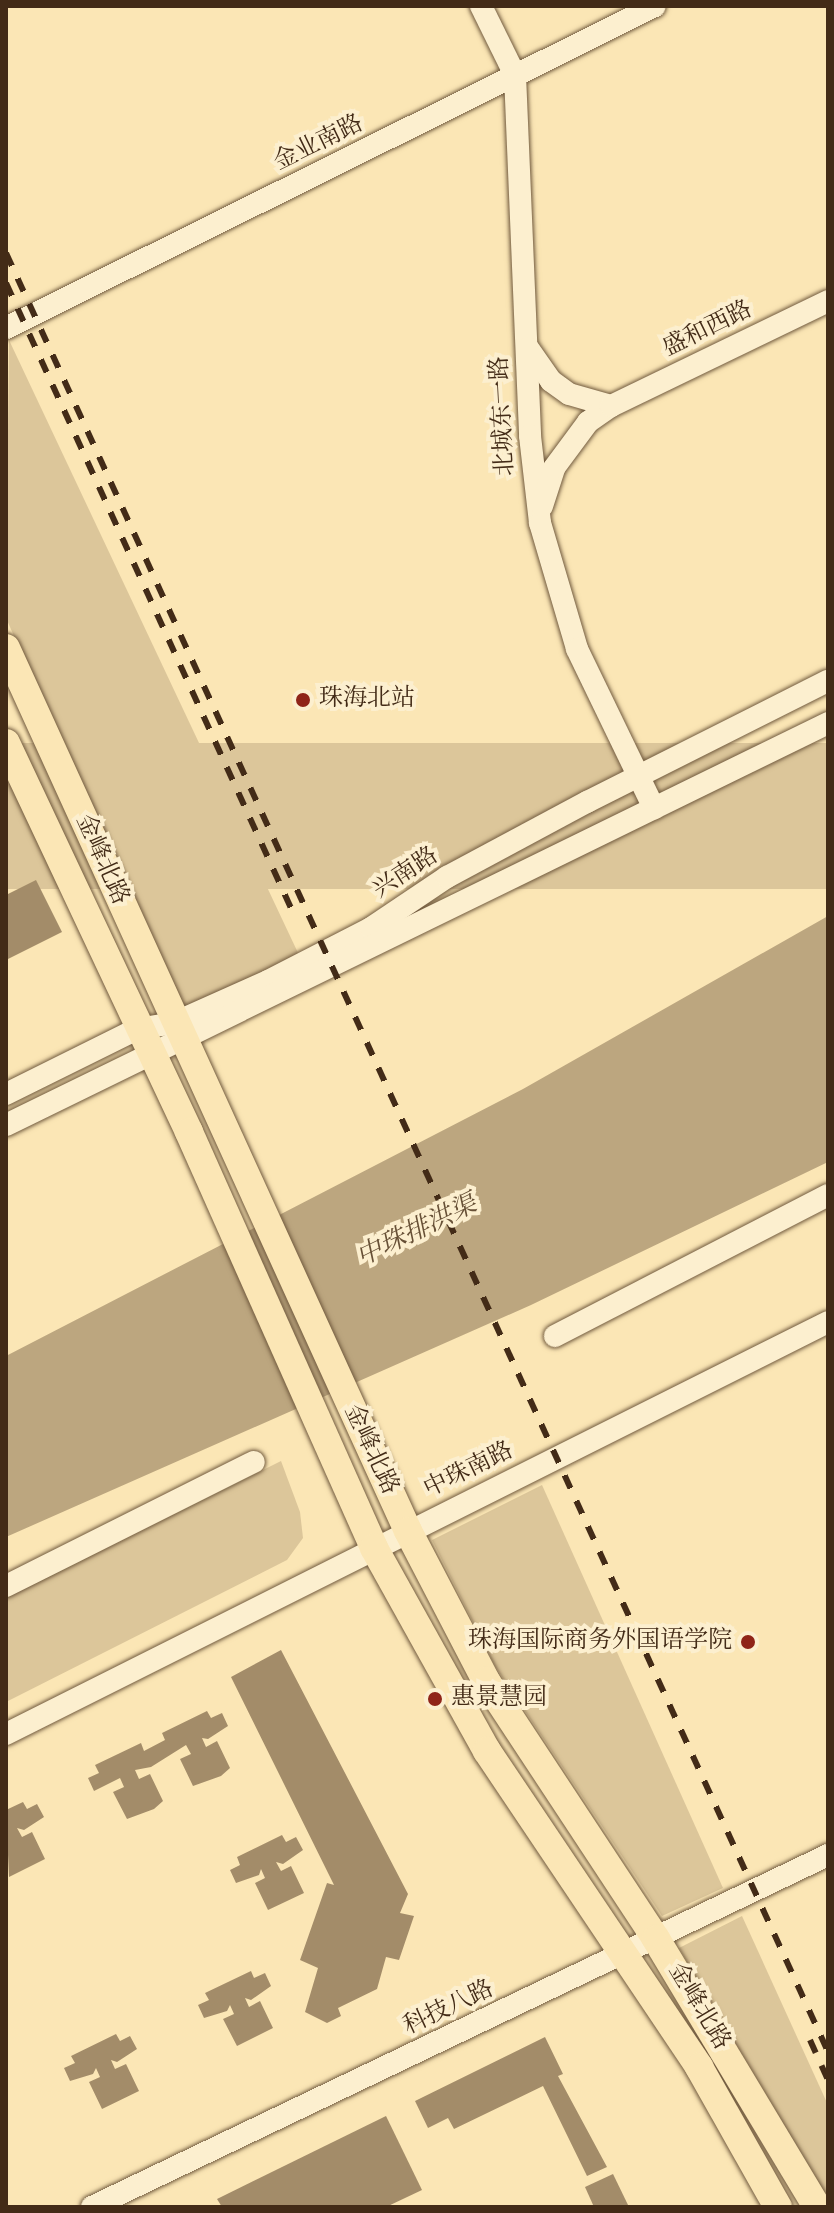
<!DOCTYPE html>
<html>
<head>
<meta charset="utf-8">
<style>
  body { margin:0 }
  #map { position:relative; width:834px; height:2213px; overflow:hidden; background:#fbe6b5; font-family:"Old Standard TT","Noto Serif SC",serif }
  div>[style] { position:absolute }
  .green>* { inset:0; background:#dcc69a; transform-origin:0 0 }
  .water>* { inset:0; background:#bca67f }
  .building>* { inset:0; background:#a38c69 }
  .roads { filter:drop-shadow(0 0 2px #715a3e) drop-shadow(0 0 2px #715a3e) }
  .minor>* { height:22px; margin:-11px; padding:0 11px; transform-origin:11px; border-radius:11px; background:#fcefcf }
  .major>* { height:28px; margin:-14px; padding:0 14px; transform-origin:14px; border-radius:14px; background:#fbe6b5 }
  .rail>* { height:6px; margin-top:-3px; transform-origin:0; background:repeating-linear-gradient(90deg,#432b17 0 14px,transparent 0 28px) }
  .dots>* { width:22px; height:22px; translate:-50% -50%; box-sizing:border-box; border:4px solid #fcefcf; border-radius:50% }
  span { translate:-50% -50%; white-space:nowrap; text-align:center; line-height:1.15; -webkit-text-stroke:8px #fcefcf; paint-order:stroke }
  .street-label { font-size:24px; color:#432b17 }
  .poi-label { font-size:24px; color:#432b17 }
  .left { translate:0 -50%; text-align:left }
  .right { translate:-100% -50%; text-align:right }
  .water-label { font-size:26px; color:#675036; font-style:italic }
  .frame { position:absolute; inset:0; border:8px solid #432b17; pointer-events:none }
</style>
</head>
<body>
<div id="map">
  <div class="green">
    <i style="clip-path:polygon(9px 340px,299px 955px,180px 1009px,6px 618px)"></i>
    <i style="left:828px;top:743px;width:146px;height:918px;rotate:90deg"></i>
    <i style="clip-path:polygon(281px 1461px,300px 1512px,303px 1538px,287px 1560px,6px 1702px,6px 1598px)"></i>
    <i style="clip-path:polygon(542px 1485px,723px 1888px,662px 1916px,495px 1666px,432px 1540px)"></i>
    <i style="clip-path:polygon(742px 1916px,828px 2105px,828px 2199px,679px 1948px)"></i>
  </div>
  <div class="water">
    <i style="clip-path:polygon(828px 916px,828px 1162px,531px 1305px,6px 1537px,6px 1356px,523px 1089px)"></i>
  </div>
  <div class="building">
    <i style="clip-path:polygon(36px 880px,62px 932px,6px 960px,6px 895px)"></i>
    <i style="clip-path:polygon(281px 1650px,408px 1894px,400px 1913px,414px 1916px,399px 1960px,386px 1957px,377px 1989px,338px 2008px,341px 2016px,327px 2023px,305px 2012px,318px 1968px,300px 1960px,327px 1883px,334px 1885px,231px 1677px)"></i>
    <i style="clip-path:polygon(207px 1711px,211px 1718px,222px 1713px,228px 1726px,208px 1739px,202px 1738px,206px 1747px,217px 1741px,230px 1768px,221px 1776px,193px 1786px,180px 1759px,191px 1754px,186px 1745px,151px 1767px,135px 1770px,139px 1779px,150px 1774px,163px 1801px,154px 1809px,127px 1819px,113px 1792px,124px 1787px,120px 1778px,94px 1791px,88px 1778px,99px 1773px,95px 1765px,141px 1743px,144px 1751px,165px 1740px,162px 1733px)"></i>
    <i style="clip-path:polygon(23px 1802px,27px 1809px,37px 1804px,44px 1817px,24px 1830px,17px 1828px,22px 1837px,32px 1832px,45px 1859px,9px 1877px,6px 1810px)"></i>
    <i style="clip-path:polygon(282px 1835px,286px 1842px,296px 1837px,303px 1850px,283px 1864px,276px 1862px,281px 1871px,291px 1866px,304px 1893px,268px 1910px,255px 1883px,265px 1878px,261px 1869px,259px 1875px,236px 1883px,230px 1870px,240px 1865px,237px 1857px)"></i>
    <i style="clip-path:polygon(251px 1971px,254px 1978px,265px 1973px,271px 1986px,251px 2000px,245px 1998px,249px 2007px,260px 2001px,273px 2028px,237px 2046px,223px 2019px,234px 2014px,230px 2005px,227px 2011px,204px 2018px,198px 2005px,209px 2000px,205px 1993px)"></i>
    <i style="clip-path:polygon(116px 2034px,120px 2041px,130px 2036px,137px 2049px,117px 2062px,111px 2060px,115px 2069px,126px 2064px,139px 2091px,102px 2109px,89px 2082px,100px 2077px,96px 2068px,93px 2074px,70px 2081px,64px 2068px,75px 2063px,71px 2056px)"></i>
    <i style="clip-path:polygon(545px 2037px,563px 2074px,558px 2076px,607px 2167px,587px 2176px,543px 2086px,454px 2129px,448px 2118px,428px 2128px,415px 2101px)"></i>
    <i style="clip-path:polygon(386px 2116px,422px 2190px,386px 2207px,222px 2207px,217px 2199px)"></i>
    <i style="clip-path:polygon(613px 2174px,629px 2207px,594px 2207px,585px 2187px)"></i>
  </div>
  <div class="roads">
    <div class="minor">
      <i style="left:481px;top:6px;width:77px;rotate:63.8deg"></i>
      <i style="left:515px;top:75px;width:361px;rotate:87.6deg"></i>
      <i style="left:530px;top:436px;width:88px;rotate:83.4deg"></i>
      <i style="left:540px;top:523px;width:131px;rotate:73.6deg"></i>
      <i style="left:577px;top:649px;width:177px;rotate:64.2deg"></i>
      <i style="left:6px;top:328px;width:724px;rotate:-26.39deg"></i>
      <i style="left:528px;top:348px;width:40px;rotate:55.1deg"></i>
      <i style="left:551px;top:381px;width:22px;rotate:36deg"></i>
      <i style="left:569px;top:394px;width:44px;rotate:15.9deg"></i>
      <i style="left:542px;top:506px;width:40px;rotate:-72deg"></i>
      <i style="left:554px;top:468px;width:57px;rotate:-53.5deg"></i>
      <i style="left:588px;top:422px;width:28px;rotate:-35deg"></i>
      <i style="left:611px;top:406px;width:241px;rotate:-25.8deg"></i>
      <i style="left:6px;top:1094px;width:146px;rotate:-26.4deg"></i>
      <i style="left:137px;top:1029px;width:37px;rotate:-9deg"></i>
      <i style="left:174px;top:1023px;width:103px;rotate:-24.1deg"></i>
      <i style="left:268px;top:981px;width:116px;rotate:-27.2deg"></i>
      <i style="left:371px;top:928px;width:92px;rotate:-33.9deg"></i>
      <i style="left:447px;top:877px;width:159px;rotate:-28.2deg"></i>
      <i style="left:587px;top:802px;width:270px;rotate:-26.7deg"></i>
      <i style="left:6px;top:1125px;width:915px;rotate:-26.06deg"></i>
      <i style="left:555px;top:1336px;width:307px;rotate:-27.3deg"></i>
      <i style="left:6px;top:1586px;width:277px;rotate:-26.6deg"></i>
      <i style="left:6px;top:1734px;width:919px;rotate:-26.62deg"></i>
      <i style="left:92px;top:2207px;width:816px;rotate:-25.56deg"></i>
    </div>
    <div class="major">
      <i style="left:6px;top:648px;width:970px;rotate:65.52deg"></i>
      <i style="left:408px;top:1531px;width:169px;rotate:62.5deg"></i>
      <i style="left:486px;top:1681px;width:309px;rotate:56.6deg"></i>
      <i style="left:656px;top:1939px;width:313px;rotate:59deg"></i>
      <i style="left:6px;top:743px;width:430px;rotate:64.8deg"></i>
      <i style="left:189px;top:1132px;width:455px;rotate:66deg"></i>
      <i style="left:374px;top:1548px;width:232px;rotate:60.9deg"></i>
      <i style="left:487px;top:1751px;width:381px;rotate:56.1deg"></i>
      <i style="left:699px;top:2067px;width:161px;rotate:60.6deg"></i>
    </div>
  </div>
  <div class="rail">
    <i style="left:6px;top:253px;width:1978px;rotate:65.44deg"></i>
    <i style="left:6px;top:283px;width:697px;rotate:65.49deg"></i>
    <i style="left:810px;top:2040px;width:44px;rotate:65.8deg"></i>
  </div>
  <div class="dots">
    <i style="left:303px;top:700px;background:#8f2418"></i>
    <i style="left:748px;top:1642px;background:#8f2418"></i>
    <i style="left:435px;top:1699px;background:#8f2418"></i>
  </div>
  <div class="street-label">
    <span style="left:319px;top:144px;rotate:-26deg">金业南路</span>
    <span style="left:708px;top:330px;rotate:-26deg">盛和西路</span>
    <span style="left:504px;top:416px;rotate:-93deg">北城东一路</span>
    <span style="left:101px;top:860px;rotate:66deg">金峰北路</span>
    <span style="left:406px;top:874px;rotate:-33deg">兴南路</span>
    <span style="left:370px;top:1450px;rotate:65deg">金峰北路</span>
    <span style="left:469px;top:1471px;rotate:-26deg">中珠南路</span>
    <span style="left:698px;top:2007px;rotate:59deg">金峰北路</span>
    <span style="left:449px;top:2009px;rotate:-25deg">科技八路</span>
  </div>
  <div class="poi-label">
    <span class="left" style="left:319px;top:700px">珠海北站</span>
    <span class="right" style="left:732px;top:1642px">珠海国际商务外国语学院</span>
    <span class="left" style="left:451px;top:1699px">惠景慧园</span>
  </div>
  <div class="water-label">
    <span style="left:417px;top:1232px;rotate:-26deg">中珠排洪渠</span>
  </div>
  <div class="frame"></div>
</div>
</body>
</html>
